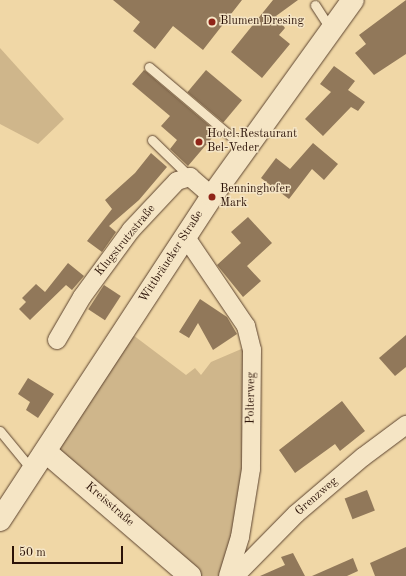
<!DOCTYPE html>
<html>
<head>
<meta charset="utf-8">
<style>
  body { margin:0 }
  #map { position:relative; width:406px; height:576px; overflow:hidden; background:#f0d7a6; font-family:"Old Standard TT",serif }
  div>[style] { position:absolute }
  .green>* { inset:0; background:#cfb68b }
  .building>* { inset:0; background:#91785a; transform-origin:0 0 }
  .roads { filter:drop-shadow(0 0 1px #5c432f) drop-shadow(0 0 1px #5c432f) }
  .lane>* { height:9px; margin:-4.5px; padding:0 4.5px; transform-origin:4.5px; border-radius:4.5px; background:#f5e5c5 }
  .street>* { height:18px; margin:-9px; padding:0 9px; transform-origin:9px; border-radius:9px; background:#f5e5c5 }
  .secondary>* { height:22px; margin:-11px; padding:0 11px; transform-origin:11px; border-radius:11px; background:#f5e5c5 }
  .dots>* { width:11px; height:11px; translate:-50% -50%; box-sizing:border-box; border:2px solid #f5e5c5; border-radius:50% }
  span { translate:-50% -50%; white-space:nowrap; text-align:center; line-height:1.15; -webkit-text-stroke:3px #f5e5c5; paint-order:stroke }
  .poi-label { font-size:12px; color:#2b1207 }
  .left { translate:0 -50%; text-align:left }
  .street-label { font-size:12px; color:#2b1207 }
  .scale { position:absolute; left:12px; top:546px; width:111px; height:18px; box-sizing:border-box; border:2px solid #2b1207; border-top:0; padding-left:5px; font-size:12px; line-height:14px; white-space:nowrap; color:#2b1207; -webkit-text-stroke:3px #f5e5c5; paint-order:stroke }
</style>
</head>
<body>
<div id="map">
  <div class="green">
    <i style="clip-path:polygon(0 48px,64px 119px,38px 144px,0 124px)"></i>
    <i style="clip-path:polygon(125px 329px,186px 375px,195px 368px,201px 375px,211px 362px,246px 347px,246px 469px,222px 576px,190px 576px,46px 452px)"></i>
  </div>
  <div class="building">
    <i style="clip-path:polygon(113px 0,242px 0,203px 50px,173px 26px,155px 49px,133px 31px,140px 22px)"></i>
    <i style="clip-path:polygon(273px 0,298px 0,276px 16px,285px 28px,279px 35px,290px 44px,262px 78px,231px 52px)"></i>
    <i style="clip-path:polygon(406px 0,406px 54px,374px 75px,355px 53px,366px 44px,359px 35px)"></i>
    <i style="clip-path:polygon(334px 66px,355px 81px,348px 90px,365px 102px,358px 111px,351px 107px,323px 136px,305px 119px,331px 92px,320px 84px)"></i>
    <i style="clip-path:polygon(144px 70px,217px 132px,188px 166px,170px 149px,177px 140px,161px 126px,170px 116px,132px 84px)"></i>
    <i style="left:206px;top:70px;width:47px;height:29px;rotate:40deg"></i>
    <i style="clip-path:polygon(313px 143px,338px 164px,324px 180px,312px 169px,289px 199px,261px 178px,276px 158px,290px 169px)"></i>
    <i style="clip-path:polygon(151px 153px,167px 167px,139px 200px,109px 226px,116px 232px,102px 252px,87px 241px,112px 209px,105px 200px,135px 173px)"></i>
    <i style="clip-path:polygon(248px 217px,272px 243px,247px 266px,261px 281px,243px 297px,217px 265px,241px 243px,231px 232px)"></i>
    <i style="clip-path:polygon(68px 263px,84px 276px,72px 290px,66px 285px,30px 320px,19px 309px,26px 302px,22px 298px,36px 284px,45px 292px)"></i>
    <i style="left:104px;top:285px;width:20px;height:29px;rotate:33deg"></i>
    <i style="clip-path:polygon(200px 299px,227px 317px,237px 334px,213px 350px,198px 323px,189px 338px,179px 332px)"></i>
    <i style="clip-path:polygon(406px 335px,406px 367px,395px 376px,379px 358px)"></i>
    <i style="clip-path:polygon(28px 378px,54px 394px,38px 418px,26px 410px,30px 402px,18px 394px)"></i>
    <i style="clip-path:polygon(342px 401px,365px 431px,340px 451px,335px 444px,295px 473px,279px 450px)"></i>
    <i style="left:367px;top:490px;width:22px;height:24px;rotate:69deg"></i>
    <i style="clip-path:polygon(406px 547px,406px 576px,375px 576px,370px 563px)"></i>
    <i style="clip-path:polygon(293px 553px,305px 576px,260px 576px,285px 565px,281px 557px)"></i>
    <i style="clip-path:polygon(353px 558px,358px 571px,347px 576px,312px 576px)"></i>
  </div>
  <div class="roads">
    <div class="lane">
      <i style="left:315px;top:5px;width:30px;rotate:57deg"></i>
      <i style="left:149px;top:67px;width:126px;rotate:40.2deg"></i>
      <i style="left:152px;top:140px;width:53px;rotate:44.2deg"></i>
      <i style="left:0;top:431px;width:50px;rotate:50.6deg"></i>
    </div>
    <div class="street">
      <i style="left:185px;top:236px;width:109px;rotate:55.9deg"></i>
      <i style="left:246px;top:326px;width:25px;rotate:76deg"></i>
      <i style="left:252px;top:350px;width:119px;rotate:90.5deg"></i>
      <i style="left:251px;top:469px;width:69px;rotate:99.2deg"></i>
      <i style="left:240px;top:537px;width:41px;rotate:107.1deg"></i>
      <i style="left:57px;top:340px;width:50px;rotate:-59.8deg"></i>
      <i style="left:82px;top:297px;width:83px;rotate:-53.8deg"></i>
      <i style="left:131px;top:230px;width:67px;rotate:-46.8deg"></i>
      <i style="left:177px;top:181px;width:14px;rotate:-17deg"></i>
      <i style="left:190px;top:177px;width:29px;rotate:41deg"></i>
      <i style="left:235px;top:576px;width:87px;rotate:-45.5deg"></i>
      <i style="left:296px;top:514px;width:88px;rotate:-40.4deg"></i>
      <i style="left:363px;top:457px;width:54px;rotate:-36.7deg"></i>
    </div>
    <div class="secondary">
      <i style="left:46px;top:452px;width:190px;rotate:40.7deg"></i>
      <i style="left:0;top:520px;width:387px;rotate:-56.8deg"></i>
      <i style="left:212px;top:196px;width:241px;rotate:-54.3deg"></i>
    </div>
  </div>
  <div class="dots">
    <i style="left:212px;top:22px;background:#8f2418"></i>
    <i style="left:199px;top:142px;background:#8f2418"></i>
    <i style="left:212px;top:197px;background:#8f2418"></i>
  </div>
  <div class="poi-label">
    <span class="left" style="left:220px;top:22px">Blumen Dresing</span>
    <span class="left" style="left:207px;top:142px">Hotel-Restaurant<br>Bel-Veder</span>
    <span class="left" style="left:220px;top:197px">Benninghofer<br>Mark</span>
  </div>
  <div class="street-label">
    <span style="left:126px;top:241px;rotate:-51deg">Klugstrutzstraße</span>
    <span style="left:172px;top:257px;rotate:-57deg">Wittbräucker Straße</span>
    <span style="left:252px;top:398px;rotate:-89deg">Polterweg</span>
    <span style="left:317px;top:497px;rotate:-41deg">Grenzweg</span>
    <span style="left:109px;top:505px;rotate:41deg">Kreisstraße</span>
  </div>
  <div class="scale">50 m</div>
</div>
</body>
</html>
